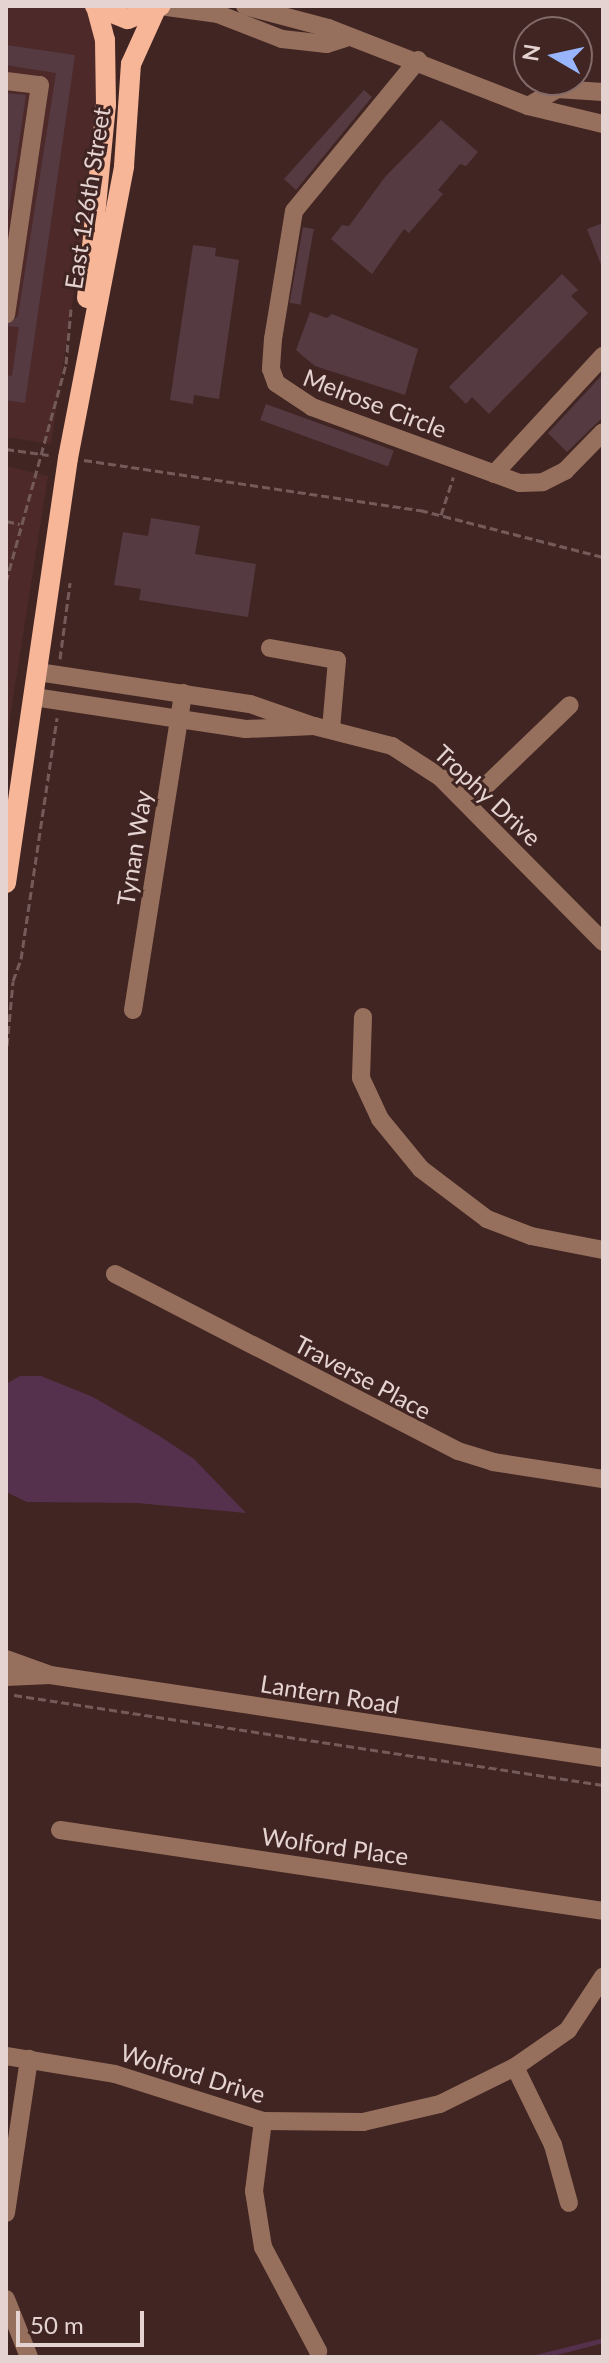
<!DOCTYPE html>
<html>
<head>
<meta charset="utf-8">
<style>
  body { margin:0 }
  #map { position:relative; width:609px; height:2363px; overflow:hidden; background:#402523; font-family:Lato,sans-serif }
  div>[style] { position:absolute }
  .built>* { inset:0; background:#4d2a29 }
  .water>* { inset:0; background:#56314d }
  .stream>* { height:5px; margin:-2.5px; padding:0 2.5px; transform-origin:2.5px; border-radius:2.5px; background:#56314d }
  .building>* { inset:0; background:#563a42; transform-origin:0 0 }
  .path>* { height:3px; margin-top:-1.5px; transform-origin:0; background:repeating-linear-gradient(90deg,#745b59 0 8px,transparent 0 12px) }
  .minor>* { height:18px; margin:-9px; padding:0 9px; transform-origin:9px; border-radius:9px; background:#97705d }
  .major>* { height:20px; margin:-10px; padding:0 10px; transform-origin:10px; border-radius:10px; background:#f7b697 }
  span { translate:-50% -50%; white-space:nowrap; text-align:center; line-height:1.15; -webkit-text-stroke:6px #402523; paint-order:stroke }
  .street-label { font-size:24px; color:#e5d3d1 }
  .frame { position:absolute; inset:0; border:8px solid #e5d3d1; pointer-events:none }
  .north { position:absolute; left:513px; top:16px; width:80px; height:80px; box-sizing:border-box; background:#402523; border:2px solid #826b69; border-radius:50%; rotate:279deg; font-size:22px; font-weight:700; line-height:32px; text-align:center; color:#e5d3d1 }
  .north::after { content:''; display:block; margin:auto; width:28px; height:36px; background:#98b5fd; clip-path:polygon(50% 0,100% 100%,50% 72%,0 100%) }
  .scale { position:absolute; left:16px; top:2311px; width:128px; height:36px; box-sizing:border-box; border:4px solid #e5d3d1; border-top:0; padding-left:10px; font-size:24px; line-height:28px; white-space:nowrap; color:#e5d3d1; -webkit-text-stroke:6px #402523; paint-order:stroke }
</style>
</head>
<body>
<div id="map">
  <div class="built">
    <i style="clip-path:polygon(6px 6px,117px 6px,51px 444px,6px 437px)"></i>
    <i style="clip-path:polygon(6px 466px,48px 476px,6px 743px)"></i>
  </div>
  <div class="water">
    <i style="clip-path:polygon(20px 1376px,41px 1376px,93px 1397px,158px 1435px,194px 1459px,246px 1513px,137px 1503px,27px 1502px,6px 1492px,6px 1384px)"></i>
  </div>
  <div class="stream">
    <i style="left:536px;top:2357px;width:69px;rotate:-14.2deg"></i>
  </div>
  <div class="building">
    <i style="clip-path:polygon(6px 45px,75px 55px,25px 403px,6px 400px,6px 375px,12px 376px,19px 327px,6px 326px,18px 316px,56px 73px,6px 65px)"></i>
    <i style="clip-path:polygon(364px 90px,372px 97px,296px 190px,284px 179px)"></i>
    <i style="clip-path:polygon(6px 93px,26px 95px,9px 210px,6px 210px)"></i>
    <i style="clip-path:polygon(441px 120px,478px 152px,466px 166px,460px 164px,438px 190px,443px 194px,409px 233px,404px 229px,372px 274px,331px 239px,342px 225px,349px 226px,385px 177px)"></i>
    <i style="clip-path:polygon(603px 223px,603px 267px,602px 267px,587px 229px)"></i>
    <i style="left:303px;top:227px;width:11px;height:77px;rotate:10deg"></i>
    <i style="clip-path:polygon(193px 245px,216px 248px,215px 256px,239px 260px,219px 399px,194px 395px,193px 404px,170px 400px)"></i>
    <i style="clip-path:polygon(562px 274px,578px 290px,571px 296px,588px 313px,489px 414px,472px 397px,466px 404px,449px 387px)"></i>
    <i style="clip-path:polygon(310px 312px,327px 318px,332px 314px,418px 349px,405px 395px,315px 366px,304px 357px,296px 350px)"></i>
    <i style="clip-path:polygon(603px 374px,603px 417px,567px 452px,548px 433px)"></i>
    <i style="left:266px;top:404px;width:136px;height:17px;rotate:20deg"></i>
    <i style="clip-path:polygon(151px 518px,200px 526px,195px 554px,256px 564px,248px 617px,139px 600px,141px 589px,114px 585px,123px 532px,148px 536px)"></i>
  </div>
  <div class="path">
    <i style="left:6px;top:449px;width:43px;rotate:7.9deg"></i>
    <i style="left:84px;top:460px;width:340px;rotate:8.5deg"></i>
    <i style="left:420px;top:510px;width:189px;rotate:14.4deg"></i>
    <i style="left:441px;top:515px;width:40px;rotate:-72deg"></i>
    <i style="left:6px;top:521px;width:14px;rotate:12deg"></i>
    <i style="left:6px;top:582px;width:226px;rotate:-74.6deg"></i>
    <i style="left:66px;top:364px;width:55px;rotate:-84.8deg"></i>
    <i style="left:60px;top:659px;width:77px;rotate:-82.5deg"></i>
    <i style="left:6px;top:1057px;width:76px;rotate:-84.7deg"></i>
    <i style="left:13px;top:981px;width:23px;rotate:-70deg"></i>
    <i style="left:21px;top:959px;width:244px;rotate:-81.5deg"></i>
    <i style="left:14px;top:1695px;width:596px;rotate:8.69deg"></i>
  </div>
  <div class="minor">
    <i style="left:160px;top:6px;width:59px;rotate:7.9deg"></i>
    <i style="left:218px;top:14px;width:69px;rotate:21.3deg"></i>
    <i style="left:282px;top:39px;width:45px;rotate:6.3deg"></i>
    <i style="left:327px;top:44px;width:19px;rotate:-18deg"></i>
    <i style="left:245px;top:6px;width:86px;rotate:14.8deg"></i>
    <i style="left:328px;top:28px;width:215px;rotate:21.3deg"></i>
    <i style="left:528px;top:106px;width:77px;rotate:13.5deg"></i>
    <i style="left:418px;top:60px;width:195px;rotate:129.4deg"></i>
    <i style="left:294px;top:211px;width:130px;rotate:99.3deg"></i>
    <i style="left:273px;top:339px;width:30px;rotate:94deg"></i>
    <i style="left:271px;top:369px;width:15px;rotate:70deg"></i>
    <i style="left:276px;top:383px;width:43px;rotate:33.7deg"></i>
    <i style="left:312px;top:407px;width:221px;rotate:20.1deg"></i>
    <i style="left:520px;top:483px;width:23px;rotate:-2deg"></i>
    <i style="left:543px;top:482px;width:25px;rotate:-27deg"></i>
    <i style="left:565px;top:471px;width:54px;rotate:-45.7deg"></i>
    <i style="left:6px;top:81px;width:34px;rotate:7deg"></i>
    <i style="left:40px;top:85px;width:232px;rotate:98.4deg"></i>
    <i style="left:528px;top:106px;width:34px;rotate:-30deg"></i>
    <i style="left:557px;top:89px;width:46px;rotate:3.7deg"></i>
    <i style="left:494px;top:474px;width:161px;rotate:-47.3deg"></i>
    <i style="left:270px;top:648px;width:68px;rotate:10.2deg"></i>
    <i style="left:337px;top:660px;width:69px;rotate:95deg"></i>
    <i style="left:38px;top:672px;width:214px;rotate:8.6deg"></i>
    <i style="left:250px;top:704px;width:65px;rotate:19deg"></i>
    <i style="left:34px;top:697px;width:214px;rotate:8.6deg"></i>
    <i style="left:246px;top:729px;width:68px;rotate:-2.5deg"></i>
    <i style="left:314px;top:726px;width:81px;rotate:14.4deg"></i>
    <i style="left:392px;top:746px;width:57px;rotate:32.9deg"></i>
    <i style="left:440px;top:777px;width:232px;rotate:45.3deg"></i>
    <i style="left:468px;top:803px;width:141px;rotate:-43.9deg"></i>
    <i style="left:133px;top:1010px;width:321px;rotate:-81deg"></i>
    <i style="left:363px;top:1017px;width:61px;rotate:91.9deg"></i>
    <i style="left:361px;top:1078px;width:45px;rotate:65.1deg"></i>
    <i style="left:380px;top:1119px;width:65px;rotate:50.6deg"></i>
    <i style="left:421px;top:1169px;width:83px;rotate:37.1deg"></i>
    <i style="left:487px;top:1219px;width:47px;rotate:21.1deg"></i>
    <i style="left:531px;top:1236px;width:73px;rotate:11deg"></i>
    <i style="left:115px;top:1274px;width:386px;rotate:27.3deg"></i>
    <i style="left:458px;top:1451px;width:37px;rotate:17deg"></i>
    <i style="left:493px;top:1462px;width:111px;rotate:8.8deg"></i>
    <i style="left:6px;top:1659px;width:45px;rotate:19.7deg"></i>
    <i style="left:6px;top:1677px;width:44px;rotate:-2.6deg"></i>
    <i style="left:50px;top:1675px;width:559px;rotate:8.54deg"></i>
    <i style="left:60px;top:1830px;width:549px;rotate:8.48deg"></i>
    <i style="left:6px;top:2056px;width:110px;rotate:9.4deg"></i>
    <i style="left:115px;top:2074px;width:155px;rotate:17.6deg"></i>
    <i style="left:263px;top:2121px;width:100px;rotate:0.6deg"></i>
    <i style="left:363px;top:2122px;width:79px;rotate:-13.2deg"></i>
    <i style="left:440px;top:2104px;width:84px;rotate:-26.3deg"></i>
    <i style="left:515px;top:2067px;width:65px;rotate:-34.9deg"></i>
    <i style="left:568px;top:2030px;width:64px;rotate:-56.6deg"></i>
    <i style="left:515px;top:2067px;width:87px;rotate:64deg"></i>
    <i style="left:553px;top:2145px;width:60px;rotate:74.6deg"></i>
    <i style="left:263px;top:2121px;width:71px;rotate:97.3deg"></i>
    <i style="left:254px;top:2191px;width:57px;rotate:80.9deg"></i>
    <i style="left:263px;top:2247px;width:118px;rotate:62.1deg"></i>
    <i style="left:6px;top:2213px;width:156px;rotate:-81.5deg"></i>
    <i style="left:6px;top:2299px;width:62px;rotate:68.4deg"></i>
  </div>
  <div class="major">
    <i style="left:95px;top:6px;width:35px;rotate:22deg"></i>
    <i style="left:128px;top:19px;width:35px;rotate:-22deg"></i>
    <i style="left:87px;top:298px;width:194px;rotate:-84.4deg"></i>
    <i style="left:106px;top:105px;width:65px;rotate:-90.9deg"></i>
    <i style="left:105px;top:40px;width:35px;rotate:-105deg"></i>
    <i style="left:6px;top:883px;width:429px;rotate:-81.7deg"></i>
    <i style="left:68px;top:458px;width:297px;rotate:-79.1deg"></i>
    <i style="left:124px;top:166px;width:102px;rotate:-86.1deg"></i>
    <i style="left:131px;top:64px;width:58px;rotate:-65.6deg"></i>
  </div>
  <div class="street-label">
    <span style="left:87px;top:198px;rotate:-81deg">East 126th Street</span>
    <span style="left:375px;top:403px;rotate:21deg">Melrose Circle</span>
    <span style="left:488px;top:795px;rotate:43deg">Trophy Drive</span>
    <span style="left:134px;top:848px;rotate:-81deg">Tynan Way</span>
    <span style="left:363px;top:1377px;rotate:28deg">Traverse Place</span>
    <span style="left:330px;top:1694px;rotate:9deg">Lantern Road</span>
    <span style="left:335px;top:1846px;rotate:8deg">Wolford Place</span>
    <span style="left:193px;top:2073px;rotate:17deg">Wolford Drive</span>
  </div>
  <div class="frame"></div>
  <div class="north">N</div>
  <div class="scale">50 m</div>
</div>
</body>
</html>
